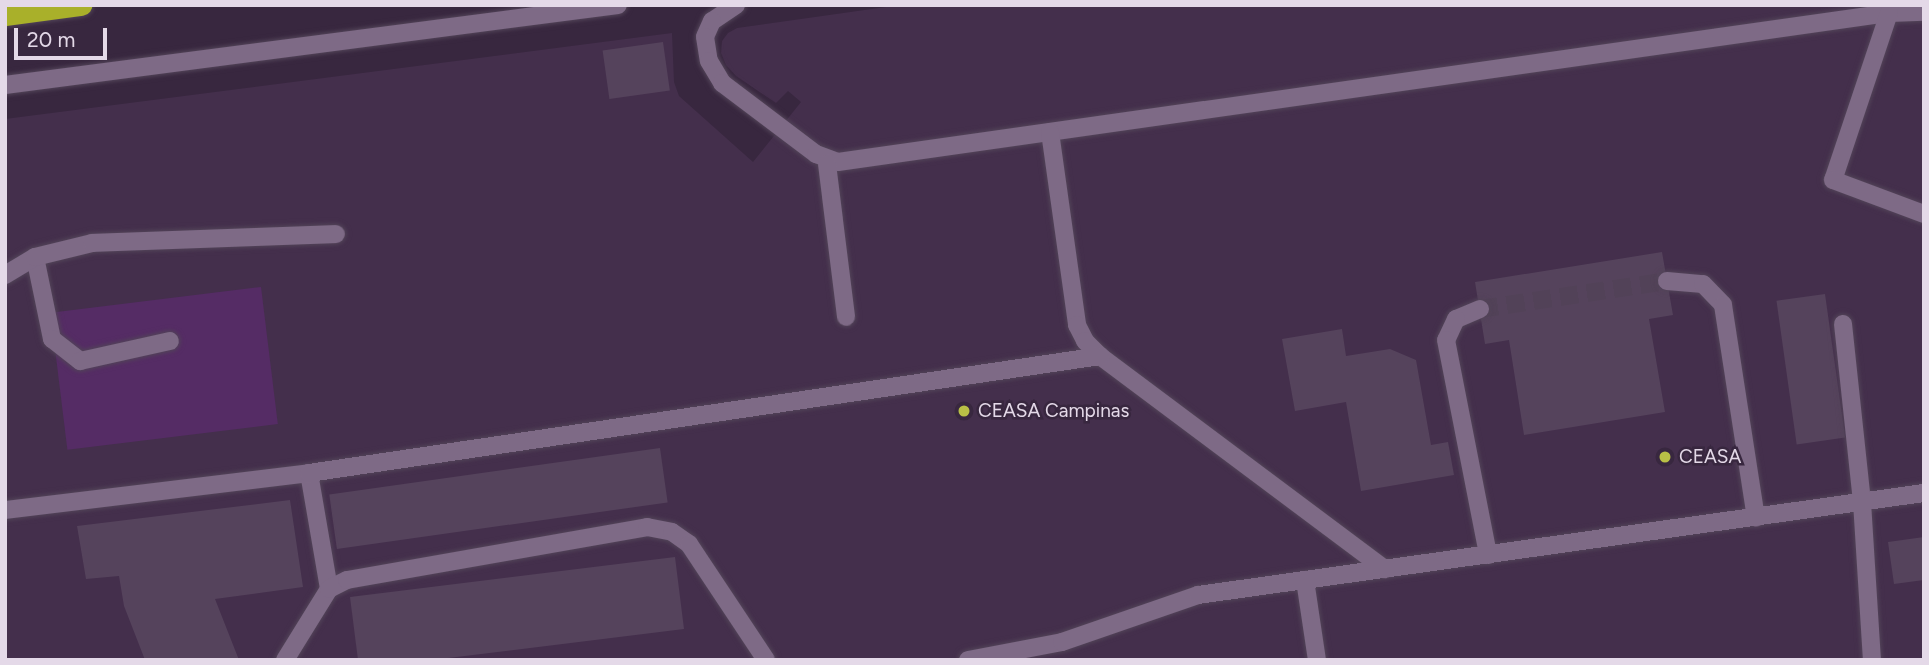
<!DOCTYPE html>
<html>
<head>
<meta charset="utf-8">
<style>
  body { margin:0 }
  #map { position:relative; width:1929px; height:665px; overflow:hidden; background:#38273f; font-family:Figtree,sans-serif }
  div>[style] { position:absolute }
  .built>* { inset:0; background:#442f4c }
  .green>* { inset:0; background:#552c65; transform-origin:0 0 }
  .building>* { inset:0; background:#55435c; transform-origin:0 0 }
  .minor-tunnel>* { height:18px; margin-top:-9px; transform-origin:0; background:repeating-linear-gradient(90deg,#524258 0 18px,transparent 0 27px) }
  .roads { filter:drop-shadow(0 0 2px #524458) drop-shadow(0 0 2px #524458) }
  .minor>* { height:18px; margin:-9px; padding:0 9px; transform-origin:9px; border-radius:9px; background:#7e6a86 }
  .highway>* { height:21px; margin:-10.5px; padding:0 10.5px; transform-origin:10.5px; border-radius:10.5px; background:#a9b02a }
  .dots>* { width:19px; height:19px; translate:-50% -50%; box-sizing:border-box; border:4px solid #38273f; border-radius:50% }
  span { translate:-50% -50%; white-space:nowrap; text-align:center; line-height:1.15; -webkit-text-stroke:5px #38273f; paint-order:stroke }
  .poi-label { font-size:19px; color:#e4d9e8 }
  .left { translate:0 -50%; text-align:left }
  .frame { position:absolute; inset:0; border:7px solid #e4d9e8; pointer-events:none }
  .scale { position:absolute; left:14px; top:28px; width:93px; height:32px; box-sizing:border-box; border:4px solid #e4d9e8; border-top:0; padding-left:9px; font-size:21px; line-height:24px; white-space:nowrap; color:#e4d9e8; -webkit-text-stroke:5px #38273f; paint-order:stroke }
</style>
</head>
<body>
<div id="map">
  <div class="built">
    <i style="clip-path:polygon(900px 5px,1924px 5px,1924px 660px,5px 660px,5px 119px,672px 33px,674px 82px,679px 96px,753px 162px,801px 102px,788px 91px,776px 103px,736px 76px,726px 65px,721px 53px,722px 41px,728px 33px,737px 28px)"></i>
  </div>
  <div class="green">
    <i style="left:261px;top:287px;width:138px;height:212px;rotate:83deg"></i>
  </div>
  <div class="building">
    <i style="left:663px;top:42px;width:49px;height:61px;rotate:82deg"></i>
    <i style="clip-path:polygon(1662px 252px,1673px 315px,1649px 319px,1665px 412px,1524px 435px,1509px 340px,1485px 344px,1475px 282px)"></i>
    <i style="left:1825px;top:294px;width:145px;height:49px;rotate:82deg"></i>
    <i style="clip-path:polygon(1342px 329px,1346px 356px,1390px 349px,1416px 360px,1431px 445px,1448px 442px,1454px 475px,1361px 491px,1346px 402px,1295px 411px,1282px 339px)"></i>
    <i style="left:660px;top:448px;width:55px;height:334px;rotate:82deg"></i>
    <i style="clip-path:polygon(290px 500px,303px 587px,215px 599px,239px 660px,145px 660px,124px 606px,119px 576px,86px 579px,77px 526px)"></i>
    <i style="clip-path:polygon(1924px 537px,1924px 580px,1894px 584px,1888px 542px)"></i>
    <i style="clip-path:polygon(675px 557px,684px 629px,432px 660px,358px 660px,350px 597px)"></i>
  </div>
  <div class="minor-tunnel">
    <i style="left:1480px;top:309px;width:189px;rotate:-8.5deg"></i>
  </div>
  <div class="roads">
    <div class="minor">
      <i style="left:736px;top:5px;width:29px;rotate:146deg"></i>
      <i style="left:712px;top:21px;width:17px;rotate:114deg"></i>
      <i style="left:705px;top:37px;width:24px;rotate:81deg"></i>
      <i style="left:709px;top:61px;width:26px;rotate:59deg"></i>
      <i style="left:722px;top:83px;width:118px;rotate:37.1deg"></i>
      <i style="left:816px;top:154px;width:23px;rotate:20deg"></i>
      <i style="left:838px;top:162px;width:1062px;rotate:-8.07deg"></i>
      <i style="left:1889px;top:13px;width:35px;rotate:-2deg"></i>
      <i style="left:1889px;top:13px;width:176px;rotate:108.5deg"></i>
      <i style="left:1833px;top:180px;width:97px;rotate:20.5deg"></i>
      <i style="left:5px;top:85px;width:618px;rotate:-7.44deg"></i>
      <i style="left:1050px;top:132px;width:195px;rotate:82deg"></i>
      <i style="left:1077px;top:325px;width:18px;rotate:63deg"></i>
      <i style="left:1085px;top:341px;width:21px;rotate:45deg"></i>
      <i style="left:1100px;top:356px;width:356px;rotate:36.8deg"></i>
      <i style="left:827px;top:164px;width:154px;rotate:82.9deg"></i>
      <i style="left:35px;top:257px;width:84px;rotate:78.3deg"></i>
      <i style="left:52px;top:339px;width:36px;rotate:38deg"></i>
      <i style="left:80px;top:361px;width:92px;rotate:-12.5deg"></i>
      <i style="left:5px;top:275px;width:35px;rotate:-31deg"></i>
      <i style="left:35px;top:257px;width:59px;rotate:-13.8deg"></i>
      <i style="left:92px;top:243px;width:244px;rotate:-2.1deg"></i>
      <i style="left:1667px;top:281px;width:36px;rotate:5deg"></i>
      <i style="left:1703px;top:284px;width:29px;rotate:46deg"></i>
      <i style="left:1723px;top:305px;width:215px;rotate:81.2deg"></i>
      <i style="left:1480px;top:309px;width:26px;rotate:157deg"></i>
      <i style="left:1456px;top:319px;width:23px;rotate:115deg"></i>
      <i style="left:1446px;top:340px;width:219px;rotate:78.9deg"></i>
      <i style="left:1843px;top:324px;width:179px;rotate:83.9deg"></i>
      <i style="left:1862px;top:502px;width:158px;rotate:86.4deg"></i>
      <i style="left:309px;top:473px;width:118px;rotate:80.2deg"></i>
      <i style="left:5px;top:510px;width:306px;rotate:-6.9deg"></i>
      <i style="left:309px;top:473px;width:800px;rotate:-8.41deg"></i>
      <i style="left:1305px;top:580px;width:81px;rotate:81.5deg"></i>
      <i style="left:285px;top:660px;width:84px;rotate:-58.2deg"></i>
      <i style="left:329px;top:589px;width:20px;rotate:-27deg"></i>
      <i style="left:347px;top:580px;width:305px;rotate:-10deg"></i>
      <i style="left:647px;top:527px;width:25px;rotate:11deg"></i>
      <i style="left:672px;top:532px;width:21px;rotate:35deg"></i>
      <i style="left:689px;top:544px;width:139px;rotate:56.4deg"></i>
      <i style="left:968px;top:660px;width:96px;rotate:-10.8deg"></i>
      <i style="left:1062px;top:642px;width:144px;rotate:-19.1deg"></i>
      <i style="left:1198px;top:595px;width:733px;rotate:-8deg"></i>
    </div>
    <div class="highway">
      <i style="left:5px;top:15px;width:77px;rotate:-7.5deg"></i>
    </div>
  </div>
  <div class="dots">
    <i style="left:964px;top:411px;background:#b9c046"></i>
    <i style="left:1665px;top:457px;background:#b9c046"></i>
  </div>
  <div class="poi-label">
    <span class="left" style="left:978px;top:411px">CEASA Campinas</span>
    <span class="left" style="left:1679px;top:457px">CEASA</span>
  </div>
  <div class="frame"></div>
  <div class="scale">20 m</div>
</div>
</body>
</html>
